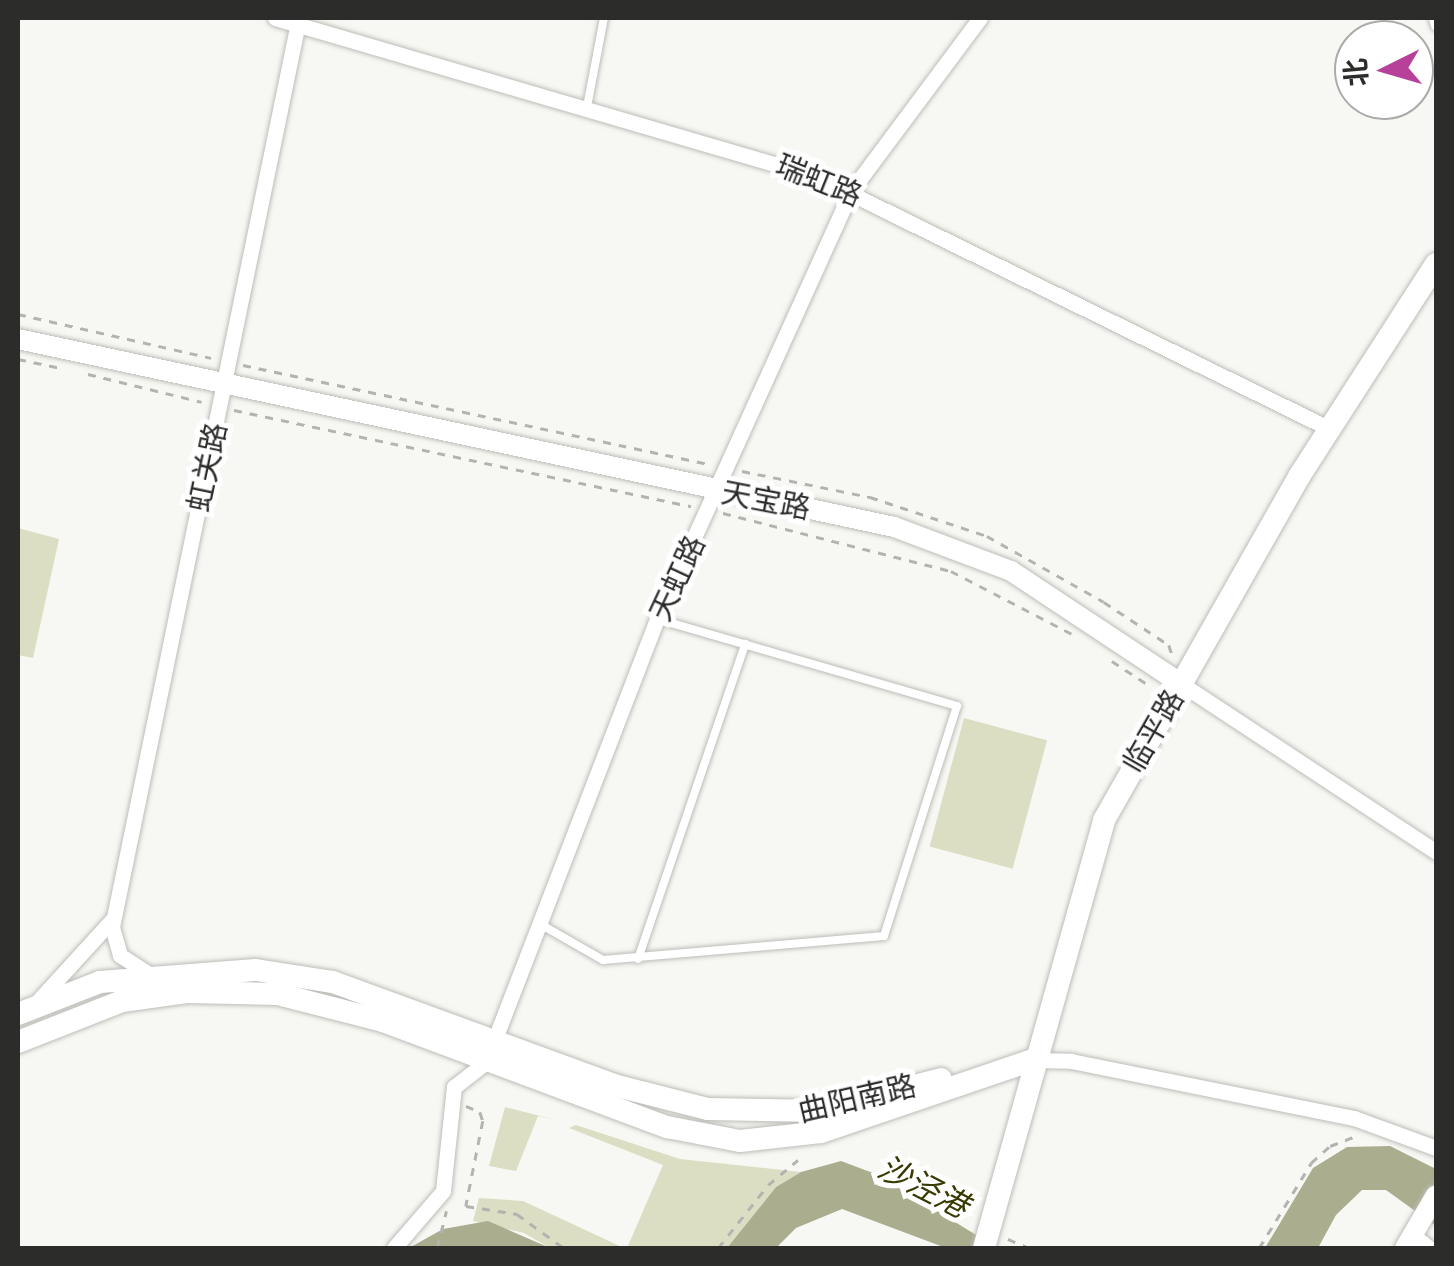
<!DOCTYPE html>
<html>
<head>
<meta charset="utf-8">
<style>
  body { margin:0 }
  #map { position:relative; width:1454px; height:1266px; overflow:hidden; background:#f7f8f3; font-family:Lora,"Noto Sans SC",serif }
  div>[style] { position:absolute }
  .green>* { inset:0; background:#dcdec3; transform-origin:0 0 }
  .water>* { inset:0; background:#abad8f }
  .path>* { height:2.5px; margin-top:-1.25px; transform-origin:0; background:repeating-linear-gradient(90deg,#b3b4b0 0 8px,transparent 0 16px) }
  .roads { filter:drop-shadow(0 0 2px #bcbdb8) drop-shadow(0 0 2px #bcbdb8) }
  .service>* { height:8px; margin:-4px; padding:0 4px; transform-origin:4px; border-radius:4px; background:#fff }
  .pedestrian>* { height:11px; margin:-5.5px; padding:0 5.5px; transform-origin:5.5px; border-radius:5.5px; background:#fff }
  .minor>* { height:15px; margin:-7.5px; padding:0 7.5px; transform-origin:7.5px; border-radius:7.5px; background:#fff }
  .tertiary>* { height:20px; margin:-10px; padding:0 10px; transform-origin:10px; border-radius:10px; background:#fff }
  .secondary>* { height:22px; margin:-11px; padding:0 11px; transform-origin:11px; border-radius:11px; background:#fff }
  span { translate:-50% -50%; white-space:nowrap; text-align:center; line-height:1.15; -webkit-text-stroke:10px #fff; paint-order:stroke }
  .street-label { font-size:30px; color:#2c2c2b }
  .water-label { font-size:32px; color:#393a02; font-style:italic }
  .frame { position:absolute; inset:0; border:20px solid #2c2c2b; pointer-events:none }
  .north { position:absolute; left:1334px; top:20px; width:100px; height:100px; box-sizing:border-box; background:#fff; border:2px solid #ababaa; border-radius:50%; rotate:265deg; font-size:28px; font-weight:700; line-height:40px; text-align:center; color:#2c2c2b }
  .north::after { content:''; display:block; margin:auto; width:35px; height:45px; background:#b74199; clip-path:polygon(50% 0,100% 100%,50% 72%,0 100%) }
</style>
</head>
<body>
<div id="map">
  <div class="green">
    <i style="clip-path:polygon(18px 528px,59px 539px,33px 658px,18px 655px)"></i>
    <i style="left:964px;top:718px;width:86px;height:133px;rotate:15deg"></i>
    <i style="clip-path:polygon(505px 1107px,556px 1120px,538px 1116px,516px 1171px,489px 1166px)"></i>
    <i style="clip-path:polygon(576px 1125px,680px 1159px,801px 1172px,776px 1187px,727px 1248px,627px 1248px,663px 1165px,569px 1128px)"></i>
    <i style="clip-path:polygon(479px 1198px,523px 1201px,624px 1248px,550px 1248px,524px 1233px,473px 1221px)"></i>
  </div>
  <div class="water">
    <i style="clip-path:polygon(1390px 1146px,1436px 1169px,1436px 1226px,1386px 1190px,1362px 1190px,1336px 1215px,1318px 1248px,1265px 1248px,1313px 1168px,1347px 1147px)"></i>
    <i style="clip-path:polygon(841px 1161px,881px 1176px,997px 1248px,946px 1248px,842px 1209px,796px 1228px,776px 1248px,727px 1248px,776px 1187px,801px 1172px)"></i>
    <i style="clip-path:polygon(488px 1221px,550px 1248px,409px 1248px,443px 1229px)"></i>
  </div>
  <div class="path">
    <i style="left:18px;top:314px;width:198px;rotate:12.8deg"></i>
    <i style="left:18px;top:359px;width:44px;rotate:11.8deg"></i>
    <i style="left:243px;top:365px;width:477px;rotate:12deg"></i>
    <i style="left:88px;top:374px;width:117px;rotate:13.8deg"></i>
    <i style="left:234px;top:410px;width:467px;rotate:11.9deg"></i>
    <i style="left:742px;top:471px;width:131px;rotate:11.5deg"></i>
    <i style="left:870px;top:497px;width:123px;rotate:18.4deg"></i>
    <i style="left:987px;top:536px;width:134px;rotate:29.4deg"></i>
    <i style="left:1104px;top:602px;width:78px;rotate:33.5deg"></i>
    <i style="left:1169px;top:645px;width:10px;rotate:73deg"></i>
    <i style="left:723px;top:513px;width:235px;rotate:14.3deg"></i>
    <i style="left:951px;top:571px;width:136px;rotate:27.5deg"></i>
    <i style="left:1112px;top:661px;width:42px;rotate:33.3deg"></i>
    <i style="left:466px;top:1106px;width:15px;rotate:23deg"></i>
    <i style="left:480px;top:1112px;width:9px;rotate:72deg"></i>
    <i style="left:483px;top:1121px;width:87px;rotate:101.3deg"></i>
    <i style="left:466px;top:1206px;width:52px;rotate:8.9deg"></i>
    <i style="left:517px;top:1214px;width:58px;rotate:35.9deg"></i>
    <i style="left:1008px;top:1239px;width:23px;rotate:23deg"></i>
    <i style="left:437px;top:1248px;width:38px;rotate:-76deg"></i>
    <i style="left:718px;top:1248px;width:80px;rotate:-51.6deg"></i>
    <i style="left:768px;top:1185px;width:39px;rotate:-40deg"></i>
    <i style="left:1259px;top:1248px;width:100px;rotate:-58.5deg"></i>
    <i style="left:1311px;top:1163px;width:25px;rotate:-42deg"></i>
    <i style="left:1330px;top:1146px;width:28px;rotate:-21deg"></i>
  </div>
  <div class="roads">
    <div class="service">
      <i style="left:587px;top:107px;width:91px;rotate:-79.2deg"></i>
      <i style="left:540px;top:924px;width:73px;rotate:29.7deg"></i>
      <i style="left:603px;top:960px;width:282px;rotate:-4.9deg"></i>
      <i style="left:884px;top:936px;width:241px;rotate:-72.4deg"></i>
      <i style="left:957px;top:706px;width:312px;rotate:-163.8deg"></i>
      <i style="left:638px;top:959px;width:333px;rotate:-71.2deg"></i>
    </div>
    <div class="pedestrian">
      <i style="left:1434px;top:18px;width:7px;rotate:74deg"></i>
    </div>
    <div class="minor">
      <i style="left:275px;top:18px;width:563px;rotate:16.31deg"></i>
      <i style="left:815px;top:176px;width:574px;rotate:26.16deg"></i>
      <i style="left:1180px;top:683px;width:307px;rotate:33.4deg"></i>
      <i style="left:149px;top:974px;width:35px;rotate:-147deg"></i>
      <i style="left:120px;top:955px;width:29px;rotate:-106deg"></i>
      <i style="left:112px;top:927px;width:928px;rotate:-78.38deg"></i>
      <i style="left:37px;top:1002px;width:111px;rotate:-47.6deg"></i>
      <i style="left:1032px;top:1060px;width:39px;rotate:1deg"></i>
      <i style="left:1071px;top:1061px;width:289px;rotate:11.4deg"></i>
      <i style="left:1354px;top:1118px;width:87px;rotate:20.1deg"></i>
      <i style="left:1413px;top:1235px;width:21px;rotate:39deg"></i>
      <i style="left:394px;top:1248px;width:75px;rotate:-49.3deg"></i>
      <i style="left:443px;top:1191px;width:105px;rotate:-84deg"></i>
      <i style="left:454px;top:1087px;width:41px;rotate:-38deg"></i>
      <i style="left:486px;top:1062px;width:475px;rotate:-68.9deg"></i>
      <i style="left:657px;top:619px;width:470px;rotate:-65.6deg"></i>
      <i style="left:851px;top:191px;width:216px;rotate:-53.3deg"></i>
    </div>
    <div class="tertiary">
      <i style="left:18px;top:339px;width:896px;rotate:12.11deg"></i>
      <i style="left:894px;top:527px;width:125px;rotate:20.6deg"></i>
      <i style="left:1011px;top:571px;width:203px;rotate:33.5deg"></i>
      <i style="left:1405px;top:1248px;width:61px;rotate:-59.7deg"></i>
    </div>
    <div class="secondary">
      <i style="left:18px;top:1014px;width:88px;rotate:-21.3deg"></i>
      <i style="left:100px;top:982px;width:156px;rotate:-4.4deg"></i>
      <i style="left:256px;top:970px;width:78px;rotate:8.9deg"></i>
      <i style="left:333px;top:982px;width:302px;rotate:20.1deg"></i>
      <i style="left:617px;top:1086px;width:94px;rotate:14.2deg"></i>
      <i style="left:708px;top:1109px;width:111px;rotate:1deg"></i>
      <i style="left:819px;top:1111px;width:126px;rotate:-14.7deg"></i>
      <i style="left:18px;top:1042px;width:112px;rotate:-21.5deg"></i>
      <i style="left:122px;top:1001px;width:67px;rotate:-7.8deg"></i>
      <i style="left:188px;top:992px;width:90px;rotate:1.3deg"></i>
      <i style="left:278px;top:994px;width:108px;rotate:14.4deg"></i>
      <i style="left:383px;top:1021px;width:303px;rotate:20.5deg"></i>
      <i style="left:667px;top:1127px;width:74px;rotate:10.9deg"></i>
      <i style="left:740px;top:1141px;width:81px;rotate:-6.3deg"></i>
      <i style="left:821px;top:1132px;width:223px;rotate:-18.8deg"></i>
      <i style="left:984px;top:1248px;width:445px;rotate:-74.3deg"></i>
      <i style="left:1104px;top:820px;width:397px;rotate:-60.4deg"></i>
      <i style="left:1300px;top:475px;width:251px;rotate:-57.2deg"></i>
    </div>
  </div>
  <div class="street-label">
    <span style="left:819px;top:180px;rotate:22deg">瑞虹路</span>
    <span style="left:207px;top:467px;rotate:-78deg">虹关路</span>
    <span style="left:766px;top:500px;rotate:11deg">天宝路</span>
    <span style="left:677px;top:578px;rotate:-65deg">天虹路</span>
    <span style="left:1153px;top:731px;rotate:-60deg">临平路</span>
    <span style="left:857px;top:1098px;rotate:-13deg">曲阳南路</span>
  </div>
  <div class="water-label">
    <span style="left:923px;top:1187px;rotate:27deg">沙泾港</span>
  </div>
  <div class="frame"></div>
  <div class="north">北</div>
</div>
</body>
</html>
